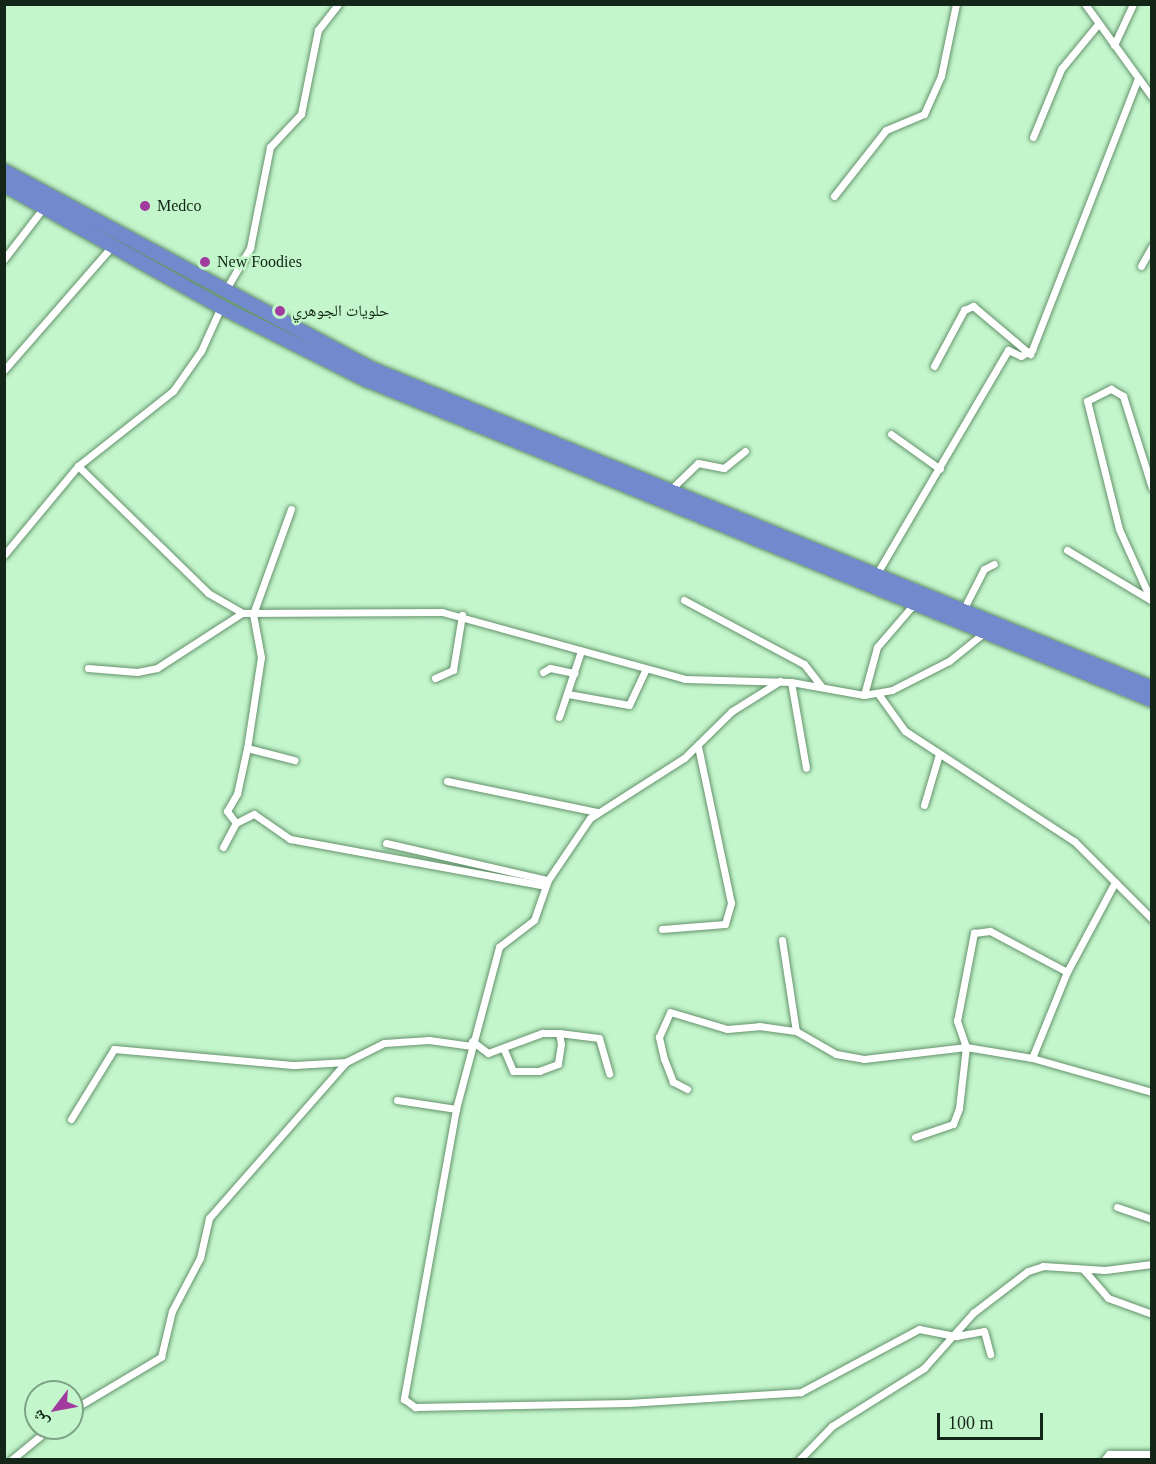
<!DOCTYPE html>
<html>
<head>
<meta charset="utf-8">
<style>
  body { margin:0 }
  #map { position:relative; width:1156px; height:1464px; overflow:hidden; background:#c4f6cc; font-family:"Times New Roman","Noto Naskh Arabic",serif }
  div>[style] { position:absolute }
  .roads { filter:drop-shadow(0 0 2px #64926c) drop-shadow(0 0 2px #64926c) }
  .street>* { height:7px; margin:-3.5px; padding:0 3.5px; transform-origin:3.5px; border-radius:3.5px; background:#fff }
  .highway>* { height:14px; margin:-7px; padding:0 7px; transform-origin:7px; border-radius:7px; background:#7289cd }
  .dots>* { width:16px; height:16px; translate:-50% -50%; box-sizing:border-box; border:3px solid #c4f6cc; border-radius:50% }
  span { translate:-50% -50%; white-space:nowrap; text-align:center; line-height:1.15; -webkit-text-stroke:4.5px #c4f6cc; paint-order:stroke }
  .poi-label { font-size:16px; color:#132617 }
  .left { translate:0 -50%; text-align:left }
  .frame { position:absolute; inset:0; border:6px solid #132617; pointer-events:none }
  .north { position:absolute; left:24px; top:1380px; width:60px; height:60px; box-sizing:border-box; background:#c4f6cc; border:2px solid #7da384; border-radius:50%; rotate:238deg; font-size:16px; font-weight:700; line-height:24px; text-align:center; color:#132617 }
  .north::after { content:''; display:block; margin:auto; width:21px; height:27px; background:#a23b9e; clip-path:polygon(50% 0,100% 100%,50% 72%,0 100%) }
  .scale { position:absolute; left:937px; top:1413px; width:106px; height:27px; box-sizing:border-box; border:3px solid #132617; border-top:0; padding-left:8px; font-size:18px; line-height:21px; white-space:nowrap; color:#132617; -webkit-text-stroke:4px #c4f6cc; paint-order:stroke }
</style>
</head>
<body>
<div id="map">
  <div class="roads">
    <div class="street">
      <i style="left:1085px;top:4px;width:115px;rotate:54.2deg"></i>
      <i style="left:1114px;top:45px;width:45px;rotate:-65.1deg"></i>
      <i style="left:1033px;top:137px;width:74px;rotate:-67.6deg"></i>
      <i style="left:1061px;top:69px;width:58px;rotate:-50.6deg"></i>
      <i style="left:834px;top:196px;width:84px;rotate:-51.8deg"></i>
      <i style="left:886px;top:130px;width:41px;rotate:-22.8deg"></i>
      <i style="left:924px;top:114px;width:42px;rotate:-65.9deg"></i>
      <i style="left:941px;top:76px;width:74px;rotate:-78.2deg"></i>
      <i style="left:4px;top:259px;width:66px;rotate:-52.4deg"></i>
      <i style="left:1141px;top:266px;width:23px;rotate:-61deg"></i>
      <i style="left:225px;top:291px;width:50px;rotate:-59.8deg"></i>
      <i style="left:250px;top:248px;width:103px;rotate:-78.8deg"></i>
      <i style="left:270px;top:147px;width:45px;rotate:-46.8deg"></i>
      <i style="left:301px;top:114px;width:86px;rotate:-78.6deg"></i>
      <i style="left:318px;top:30px;width:33px;rotate:-52deg"></i>
      <i style="left:934px;top:366px;width:64px;rotate:-61.8deg"></i>
      <i style="left:964px;top:310px;width:10px;rotate:-24deg"></i>
      <i style="left:973px;top:306px;width:75px;rotate:40.1deg"></i>
      <i style="left:4px;top:370px;width:164px;rotate:-48.9deg"></i>
      <i style="left:891px;top:434px;width:60px;rotate:35.5deg"></i>
      <i style="left:78px;top:466px;width:182px;rotate:44.3deg"></i>
      <i style="left:208px;top:593px;width:39px;rotate:30deg"></i>
      <i style="left:242px;top:613px;width:200px;rotate:-0.3deg"></i>
      <i style="left:442px;top:612px;width:252px;rotate:15.4deg"></i>
      <i style="left:685px;top:679px;width:106px;rotate:1.6deg"></i>
      <i style="left:791px;top:682px;width:74px;rotate:10.1deg"></i>
      <i style="left:864px;top:695px;width:28px;rotate:-10deg"></i>
      <i style="left:892px;top:690px;width:64px;rotate:-27deg"></i>
      <i style="left:949px;top:661px;width:46px;rotate:-38.9deg"></i>
      <i style="left:669px;top:491px;width:40px;rotate:-44deg"></i>
      <i style="left:698px;top:463px;width:26px;rotate:11deg"></i>
      <i style="left:724px;top:468px;width:27px;rotate:-39deg"></i>
      <i style="left:291px;top:509px;width:112px;rotate:109.9deg"></i>
      <i style="left:253px;top:614px;width:44px;rotate:79.5deg"></i>
      <i style="left:261px;top:657px;width:92px;rotate:98.7deg"></i>
      <i style="left:247px;top:748px;width:49px;rotate:14.3deg"></i>
      <i style="left:1067px;top:550px;width:96px;rotate:30.9deg"></i>
      <i style="left:4px;top:555px;width:116px;rotate:-50.3deg"></i>
      <i style="left:78px;top:466px;width:121px;rotate:-38.3deg"></i>
      <i style="left:173px;top:391px;width:49px;rotate:-55deg"></i>
      <i style="left:201px;top:351px;width:48px;rotate:-65.6deg"></i>
      <i style="left:876px;top:575px;width:261px;rotate:-59.6deg"></i>
      <i style="left:1008px;top:350px;width:14px;rotate:25deg"></i>
      <i style="left:1021px;top:356px;width:13px;rotate:-29deg"></i>
      <i style="left:1032px;top:350px;width:292px;rotate:-68.7deg"></i>
      <i style="left:684px;top:600px;width:136px;rotate:28.1deg"></i>
      <i style="left:804px;top:664px;width:28px;rotate:52deg"></i>
      <i style="left:1151px;top:600px;width:78px;rotate:-114.3deg"></i>
      <i style="left:1119px;top:529px;width:132px;rotate:-104deg"></i>
      <i style="left:1087px;top:401px;width:27px;rotate:-27deg"></i>
      <i style="left:1111px;top:389px;width:14px;rotate:30deg"></i>
      <i style="left:1123px;top:396px;width:96px;rotate:72.5deg"></i>
      <i style="left:963px;top:610px;width:46px;rotate:-62.9deg"></i>
      <i style="left:984px;top:569px;width:11px;rotate:-27deg"></i>
      <i style="left:88px;top:668px;width:49px;rotate:4.7deg"></i>
      <i style="left:137px;top:672px;width:20px;rotate:-11deg"></i>
      <i style="left:157px;top:668px;width:101px;rotate:-32.9deg"></i>
      <i style="left:543px;top:672px;width:8px;rotate:-30deg"></i>
      <i style="left:550px;top:668px;width:25px;rotate:12deg"></i>
      <i style="left:435px;top:678px;width:20px;rotate:-24deg"></i>
      <i style="left:453px;top:670px;width:56px;rotate:-80.7deg"></i>
      <i style="left:780px;top:681px;width:57px;rotate:148deg"></i>
      <i style="left:732px;top:711px;width:67px;rotate:135.6deg"></i>
      <i style="left:684px;top:758px;width:112px;rotate:147.4deg"></i>
      <i style="left:590px;top:818px;width:75px;rotate:124.1deg"></i>
      <i style="left:548px;top:880px;width:42px;rotate:109.3deg"></i>
      <i style="left:534px;top:920px;width:44px;rotate:142.4deg"></i>
      <i style="left:499px;top:947px;width:168px;rotate:104.9deg"></i>
      <i style="left:456px;top:1109px;width:295px;rotate:100.2deg"></i>
      <i style="left:404px;top:1399px;width:14px;rotate:36deg"></i>
      <i style="left:415px;top:1407px;width:213px;rotate:-1.1deg"></i>
      <i style="left:628px;top:1403px;width:173px;rotate:-3.6deg"></i>
      <i style="left:801px;top:1392px;width:134px;rotate:-28.1deg"></i>
      <i style="left:919px;top:1329px;width:38px;rotate:11deg"></i>
      <i style="left:956px;top:1336px;width:28px;rotate:-10deg"></i>
      <i style="left:984px;top:1331px;width:24px;rotate:75deg"></i>
      <i style="left:791px;top:682px;width:87px;rotate:80.1deg"></i>
      <i style="left:568px;top:694px;width:62px;rotate:10.2deg"></i>
      <i style="left:629px;top:705px;width:40px;rotate:-65deg"></i>
      <i style="left:864px;top:695px;width:50px;rotate:-74.8deg"></i>
      <i style="left:877px;top:647px;width:57px;rotate:-49.3deg"></i>
      <i style="left:879px;top:695px;width:44px;rotate:54.2deg"></i>
      <i style="left:905px;top:731px;width:202px;rotate:33.1deg"></i>
      <i style="left:1074px;top:841px;width:110px;rotate:45deg"></i>
      <i style="left:559px;top:717px;width:70px;rotate:-71.6deg"></i>
      <i style="left:447px;top:781px;width:153px;rotate:11.7deg"></i>
      <i style="left:924px;top:805px;width:53px;rotate:-73.6deg"></i>
      <i style="left:236px;top:823px;width:15px;rotate:-127deg"></i>
      <i style="left:227px;top:811px;width:20px;rotate:-60deg"></i>
      <i style="left:237px;top:794px;width:47px;rotate:-77.7deg"></i>
      <i style="left:386px;top:843px;width:166px;rotate:12.9deg"></i>
      <i style="left:223px;top:847px;width:27px;rotate:-62deg"></i>
      <i style="left:236px;top:823px;width:20px;rotate:-27deg"></i>
      <i style="left:254px;top:814px;width:44px;rotate:34.8deg"></i>
      <i style="left:290px;top:839px;width:259px;rotate:10.4deg"></i>
      <i style="left:662px;top:929px;width:63px;rotate:-4.5deg"></i>
      <i style="left:725px;top:924px;width:22px;rotate:-74deg"></i>
      <i style="left:731px;top:903px;width:160px;rotate:-101.9deg"></i>
      <i style="left:782px;top:940px;width:92px;rotate:81.3deg"></i>
      <i style="left:796px;top:1031px;width:46px;rotate:29.9deg"></i>
      <i style="left:836px;top:1054px;width:28px;rotate:10deg"></i>
      <i style="left:864px;top:1059px;width:103px;rotate:-6.7deg"></i>
      <i style="left:966px;top:1047px;width:67px;rotate:9.5deg"></i>
      <i style="left:1032px;top:1058px;width:125px;rotate:15.8deg"></i>
      <i style="left:559px;top:1033px;width:40px;rotate:7.1deg"></i>
      <i style="left:599px;top:1038px;width:37px;rotate:74deg"></i>
      <i style="left:472px;top:1041px;width:20px;rotate:37deg"></i>
      <i style="left:488px;top:1053px;width:58px;rotate:-20.3deg"></i>
      <i style="left:542px;top:1033px;width:17px"></i>
      <i style="left:559px;top:1033px;width:11px;rotate:80deg"></i>
      <i style="left:561px;top:1044px;width:20px;rotate:99deg"></i>
      <i style="left:558px;top:1064px;width:20px;rotate:160deg"></i>
      <i style="left:539px;top:1071px;width:26px;rotate:180deg"></i>
      <i style="left:513px;top:1071px;width:25px;rotate:-113deg"></i>
      <i style="left:1032px;top:1058px;width:93px;rotate:-67.9deg"></i>
      <i style="left:1067px;top:972px;width:102px;rotate:-61.9deg"></i>
      <i style="left:687px;top:1089px;width:16px;rotate:-153deg"></i>
      <i style="left:673px;top:1082px;width:25px;rotate:-111deg"></i>
      <i style="left:664px;top:1059px;width:23px;rotate:-103deg"></i>
      <i style="left:659px;top:1037px;width:27px;rotate:-66deg"></i>
      <i style="left:670px;top:1012px;width:59px;rotate:16.6deg"></i>
      <i style="left:727px;top:1029px;width:32px;rotate:-5deg"></i>
      <i style="left:759px;top:1026px;width:37px;rotate:8deg"></i>
      <i style="left:397px;top:1100px;width:60px;rotate:8.7deg"></i>
      <i style="left:71px;top:1119px;width:82px;rotate:-58.4deg"></i>
      <i style="left:114px;top:1049px;width:182px;rotate:5.1deg"></i>
      <i style="left:295px;top:1065px;width:51px;rotate:-3.4deg"></i>
      <i style="left:915px;top:1137px;width:40px;rotate:-18.9deg"></i>
      <i style="left:953px;top:1124px;width:17px;rotate:-69deg"></i>
      <i style="left:959px;top:1108px;width:61px;rotate:-83.5deg"></i>
      <i style="left:966px;top:1047px;width:28px;rotate:-109deg"></i>
      <i style="left:957px;top:1021px;width:90px;rotate:-79.1deg"></i>
      <i style="left:974px;top:933px;width:16px;rotate:-7deg"></i>
      <i style="left:990px;top:931px;width:87px;rotate:28deg"></i>
      <i style="left:1117px;top:1207px;width:37px;rotate:19deg"></i>
      <i style="left:1083px;top:1269px;width:38px;rotate:49deg"></i>
      <i style="left:1108px;top:1298px;width:47px;rotate:20deg"></i>
      <i style="left:72px;top:1410px;width:104px;rotate:-30.8deg"></i>
      <i style="left:161px;top:1357px;width:47px;rotate:-76.6deg"></i>
      <i style="left:172px;top:1311px;width:60px;rotate:-62.2deg"></i>
      <i style="left:200px;top:1258px;width:41px;rotate:-77.3deg"></i>
      <i style="left:209px;top:1218px;width:208px;rotate:-48.7deg"></i>
      <i style="left:346px;top:1062px;width:42px;rotate:-26.6deg"></i>
      <i style="left:384px;top:1043px;width:45px;rotate:-3.8deg"></i>
      <i style="left:429px;top:1040px;width:43px;rotate:7.9deg"></i>
      <i style="left:11px;top:1460px;width:50px;rotate:-39.4deg"></i>
      <i style="left:799px;top:1460px;width:47px;rotate:-45.9deg"></i>
      <i style="left:832px;top:1426px;width:109px;rotate:-32.2deg"></i>
      <i style="left:924px;top:1368px;width:74px;rotate:-48.3deg"></i>
      <i style="left:973px;top:1313px;width:69px;rotate:-37.4deg"></i>
      <i style="left:1028px;top:1271px;width:16px;rotate:-18deg"></i>
      <i style="left:1043px;top:1266px;width:62px;rotate:3.7deg"></i>
      <i style="left:1105px;top:1270px;width:47px;rotate:-7.3deg"></i>
      <i style="left:1104px;top:1460px;width:8px;rotate:-50deg"></i>
      <i style="left:1109px;top:1454px;width:43px"></i>
    </div>
    <div class="highway">
      <i style="left:4px;top:171px;width:418px;rotate:28.3deg"></i>
      <i style="left:372px;top:369px;width:843px;rotate:22.24deg"></i>
      <i style="left:4px;top:185px;width:249px;rotate:29.3deg"></i>
      <i style="left:221px;top:307px;width:163px;rotate:26.6deg"></i>
      <i style="left:367px;top:380px;width:848px;rotate:22.18deg"></i>
    </div>
  </div>
  <div class="dots">
    <i style="left:145px;top:206px;background:#a23b9e"></i>
    <i style="left:205px;top:262px;background:#a23b9e"></i>
    <i style="left:280px;top:311px;background:#a23b9e"></i>
  </div>
  <div class="poi-label">
    <span class="left" style="left:157px;top:206px">Medco</span>
    <span class="left" style="left:217px;top:262px">New Foodies</span>
    <span class="left" style="left:292px;top:311px">حلويات الجوهري</span>
  </div>
  <div class="frame"></div>
  <div class="north">ش</div>
  <div class="scale">100 m</div>
</div>
</body>
</html>
